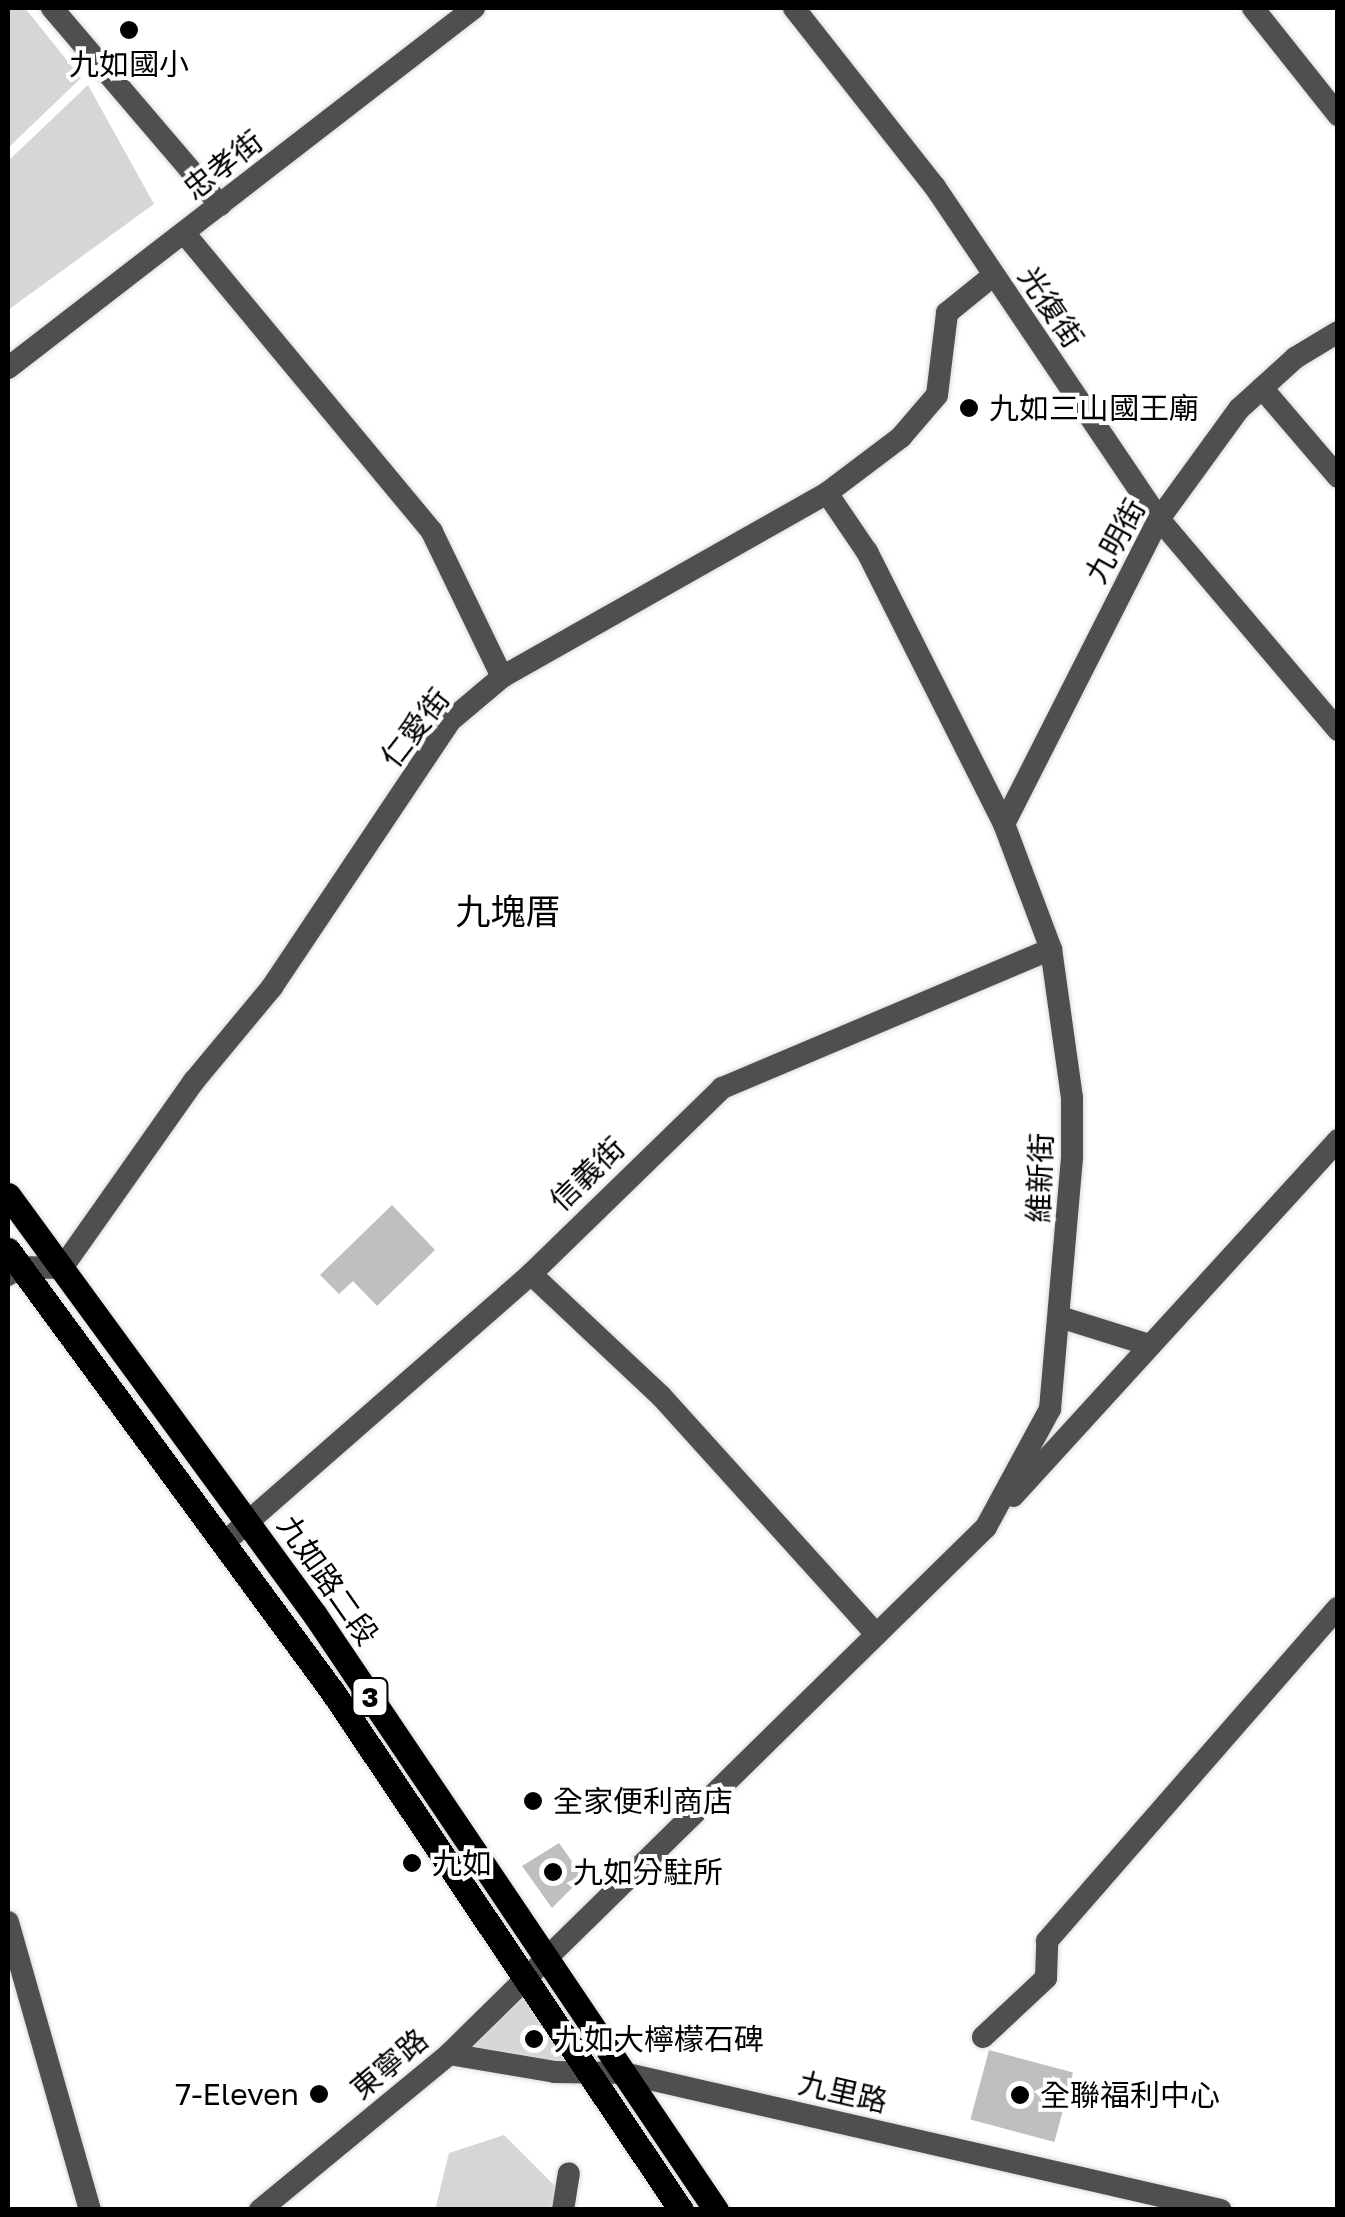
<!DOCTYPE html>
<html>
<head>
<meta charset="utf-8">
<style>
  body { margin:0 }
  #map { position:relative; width:1345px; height:2217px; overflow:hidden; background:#fff; font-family:"Golos Text","Noto Sans TC",sans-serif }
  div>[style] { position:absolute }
  .green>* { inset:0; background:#d6d6d6 }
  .building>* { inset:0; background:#bfbfbf; transform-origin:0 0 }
  .roads { filter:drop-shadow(0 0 2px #dbdbdb) drop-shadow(0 0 2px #dbdbdb) }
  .minor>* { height:22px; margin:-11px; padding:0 11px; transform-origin:11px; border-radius:11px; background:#4f4f4f }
  .major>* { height:25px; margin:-12.5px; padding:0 12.5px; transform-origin:12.5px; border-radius:12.5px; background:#000 }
  .dots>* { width:28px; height:28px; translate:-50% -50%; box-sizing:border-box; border:5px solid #fff; border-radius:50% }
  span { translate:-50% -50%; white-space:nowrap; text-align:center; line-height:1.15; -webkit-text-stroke:8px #fff; paint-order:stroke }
  .shield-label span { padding:2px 8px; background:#fff; border:2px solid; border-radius:8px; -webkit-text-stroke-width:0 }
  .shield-label { font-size:28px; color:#000; font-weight:700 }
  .poi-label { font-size:30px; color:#000 }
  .left { translate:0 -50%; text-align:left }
  .right { translate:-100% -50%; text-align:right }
  .street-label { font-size:30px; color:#000 }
  .quarter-label { font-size:35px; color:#000 }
  .frame { position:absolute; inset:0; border:10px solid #000; pointer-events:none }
</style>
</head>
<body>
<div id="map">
  <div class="green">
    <i style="clip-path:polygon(8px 8px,25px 8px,81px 78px,8px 148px)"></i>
    <i style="clip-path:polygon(88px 85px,154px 204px,8px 310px,8px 161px)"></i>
    <i style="clip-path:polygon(522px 1988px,575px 2065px,462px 2052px)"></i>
    <i style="clip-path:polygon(504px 2135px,556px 2187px,553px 2209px,435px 2210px,449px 2153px)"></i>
  </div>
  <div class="building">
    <i style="clip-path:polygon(392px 1205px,435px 1250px,377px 1306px,353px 1281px,339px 1294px,320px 1275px)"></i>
    <i style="clip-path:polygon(559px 1843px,583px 1877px,552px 1908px,522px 1866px)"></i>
    <i style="left:989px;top:2050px;width:87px;height:72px;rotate:15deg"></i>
  </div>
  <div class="roads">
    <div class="minor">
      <i style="left:52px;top:8px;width:259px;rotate:49.5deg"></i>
      <i style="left:794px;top:8px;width:228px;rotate:51.8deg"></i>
      <i style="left:935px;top:187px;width:400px;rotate:56deg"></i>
      <i style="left:1159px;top:519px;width:277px;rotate:49.7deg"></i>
      <i style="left:1253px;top:8px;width:137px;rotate:51.5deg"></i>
      <i style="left:185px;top:234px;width:387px;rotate:50.3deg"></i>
      <i style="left:432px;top:532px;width:161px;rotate:64.2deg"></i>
      <i style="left:8px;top:368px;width:589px;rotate:-37.69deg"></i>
      <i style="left:1262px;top:388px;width:117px;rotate:49.5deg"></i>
      <i style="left:1004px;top:824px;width:342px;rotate:-63.1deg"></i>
      <i style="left:1159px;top:519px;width:136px;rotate:-54deg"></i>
      <i style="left:1239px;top:409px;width:76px;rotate:-42.3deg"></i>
      <i style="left:1295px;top:358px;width:50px;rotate:-31.2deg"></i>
      <i style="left:531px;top:1274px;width:178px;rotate:43.2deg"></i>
      <i style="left:661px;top:1396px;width:321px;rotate:47.9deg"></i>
      <i style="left:8px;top:1275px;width:14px;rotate:-34deg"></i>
      <i style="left:20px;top:1267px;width:42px;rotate:1.4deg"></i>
      <i style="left:62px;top:1268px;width:229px;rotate:-54.8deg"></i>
      <i style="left:194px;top:1081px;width:122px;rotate:-50.3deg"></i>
      <i style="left:272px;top:987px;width:321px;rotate:-56.2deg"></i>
      <i style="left:451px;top:720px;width:67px;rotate:-40.1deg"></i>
      <i style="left:502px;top:677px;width:373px;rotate:-29.5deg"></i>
      <i style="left:827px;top:493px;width:93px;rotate:-37.1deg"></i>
      <i style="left:901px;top:437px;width:55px;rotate:-49.4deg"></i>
      <i style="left:937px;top:395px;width:83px;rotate:-83deg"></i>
      <i style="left:947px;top:313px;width:60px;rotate:-39deg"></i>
      <i style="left:1063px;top:1318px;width:87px;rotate:17.4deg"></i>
      <i style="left:1013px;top:1496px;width:482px;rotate:-47.6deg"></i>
      <i style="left:226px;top:1541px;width:405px;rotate:-41.2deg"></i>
      <i style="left:531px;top:1274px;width:267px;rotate:-44.2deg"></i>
      <i style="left:722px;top:1088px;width:357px;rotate:-22.9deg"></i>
      <i style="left:8px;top:1922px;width:299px;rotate:74.1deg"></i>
      <i style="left:983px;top:2037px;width:86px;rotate:-43.1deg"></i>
      <i style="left:1046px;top:1978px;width:37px;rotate:-88deg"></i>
      <i style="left:1047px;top:1941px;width:442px;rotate:-48.9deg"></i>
      <i style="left:449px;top:2054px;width:108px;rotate:9.6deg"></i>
      <i style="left:555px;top:2072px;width:68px;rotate:0.8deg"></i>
      <i style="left:623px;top:2073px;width:613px;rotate:12.9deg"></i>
      <i style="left:260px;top:2210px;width:245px;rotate:-39.5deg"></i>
      <i style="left:449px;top:2054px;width:752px;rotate:-44.46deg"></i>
      <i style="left:986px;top:1527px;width:134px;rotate:-61.5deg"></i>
      <i style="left:1050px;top:1409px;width:254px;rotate:-85deg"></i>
      <i style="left:1072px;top:1156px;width:58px;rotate:-90deg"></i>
      <i style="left:1072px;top:1098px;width:150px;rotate:-98deg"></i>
      <i style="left:1051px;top:949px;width:134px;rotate:-110.6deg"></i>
      <i style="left:1004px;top:824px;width:305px;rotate:-116.7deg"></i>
      <i style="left:867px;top:552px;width:71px;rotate:-124.1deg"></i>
      <i style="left:563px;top:2210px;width:37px;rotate:-81deg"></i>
    </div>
    <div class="major">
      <i style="left:8px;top:1195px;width:520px;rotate:53.83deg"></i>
      <i style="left:315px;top:1615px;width:718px;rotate:56.02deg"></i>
      <i style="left:8px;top:1250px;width:547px;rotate:53.7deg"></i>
      <i style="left:332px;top:1691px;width:625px;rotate:56.08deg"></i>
    </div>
  </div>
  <div class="dots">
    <i style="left:129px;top:30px;background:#000"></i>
    <i style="left:969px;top:408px;background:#000"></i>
    <i style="left:533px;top:1801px;background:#000"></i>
    <i style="left:412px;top:1863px;background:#000"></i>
    <i style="left:553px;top:1872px;background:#000"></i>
    <i style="left:534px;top:2039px;background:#000"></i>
    <i style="left:319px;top:2094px;background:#000"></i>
    <i style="left:1020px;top:2095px;background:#000"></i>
  </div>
  <div class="shield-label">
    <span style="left:370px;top:1697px">3</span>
  </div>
  <div class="poi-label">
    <span style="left:129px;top:64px">九如國小</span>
    <span class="left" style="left:989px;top:408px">九如三山國王廟</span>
    <span class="left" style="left:553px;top:1801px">全家便利商店</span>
    <span class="left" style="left:432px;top:1863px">九如</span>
    <span class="left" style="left:573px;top:1872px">九如分駐所</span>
    <span class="left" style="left:554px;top:2039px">九如大檸檬石碑</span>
    <span class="right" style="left:299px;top:2094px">7-Eleven</span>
    <span class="left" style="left:1040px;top:2095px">全聯福利中心</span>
  </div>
  <div class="street-label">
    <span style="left:223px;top:165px;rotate:-38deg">忠孝街</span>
    <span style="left:1051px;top:307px;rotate:56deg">光復街</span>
    <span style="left:1115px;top:541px;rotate:-61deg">九明街</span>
    <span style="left:415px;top:728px;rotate:-52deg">仁愛街</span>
    <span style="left:587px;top:1174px;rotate:-44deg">信義街</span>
    <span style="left:1040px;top:1178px;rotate:-88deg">維新街</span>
    <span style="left:328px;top:1580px;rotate:55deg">九如路二段</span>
    <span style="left:389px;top:2064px;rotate:-40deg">東寧路</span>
    <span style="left:843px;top:2092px;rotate:13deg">九里路</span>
  </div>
  <div class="quarter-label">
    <span style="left:508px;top:911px">九塊厝</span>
  </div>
  <div class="frame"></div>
</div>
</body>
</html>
